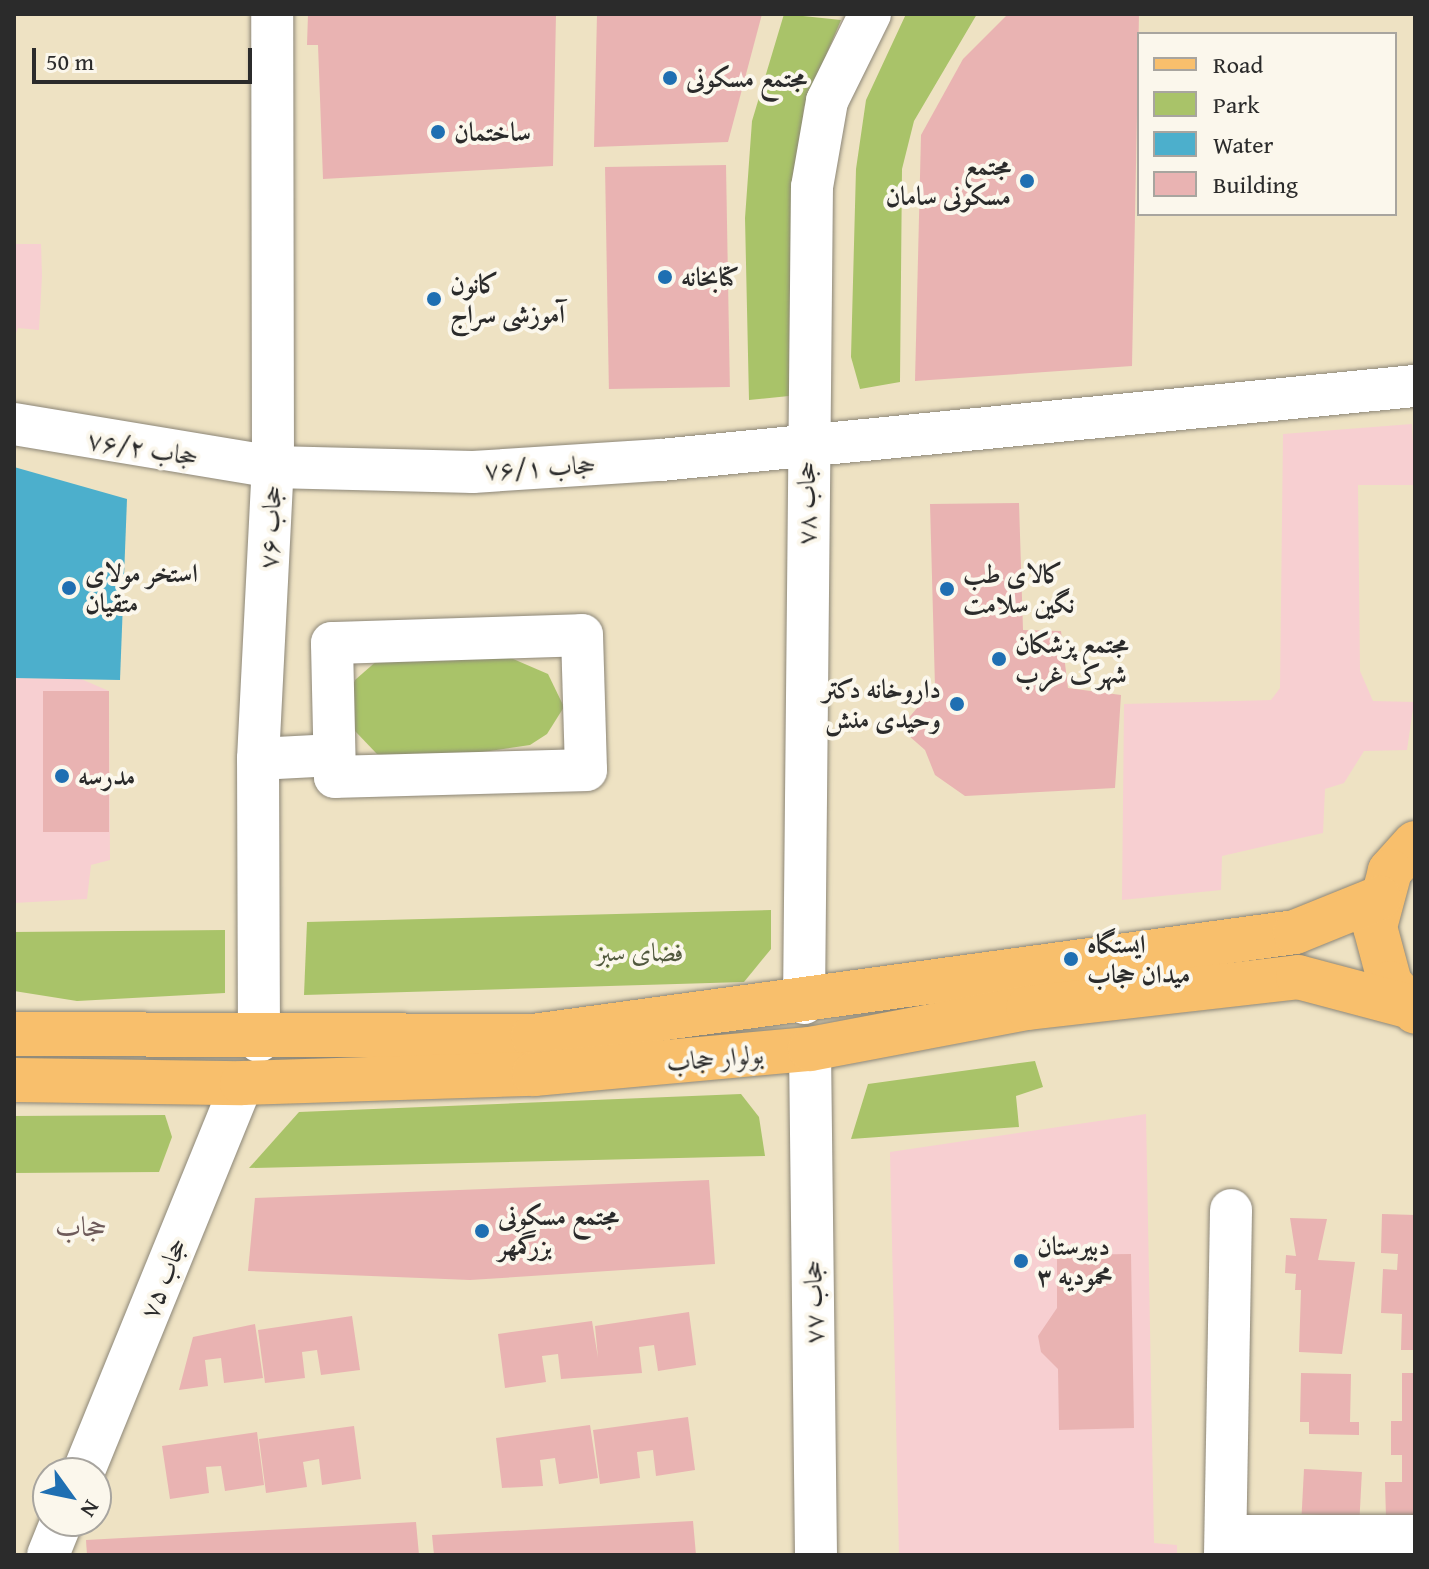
<!DOCTYPE html>
<html>
<head>
<meta charset="utf-8">
<style>
  body { margin:0 }
  #map { position:relative; width:1429px; height:1569px; overflow:hidden; background:#eee2c3; font-family:"Gentium Book Plus",Amiri,serif }
  div>[style] { position:absolute }
  .built>* { inset:0; background:#f7cfd1 }
  .green>* { inset:0; background:#a9c369 }
  .water>* { inset:0; background:#4cafcc }
  .building>* { inset:0; background:#e9b3b2; transform-origin:0 0 }
  .roads { filter:drop-shadow(0 0 2px #8c8677) drop-shadow(0 0 2px #8c8677) }
  .minor>* { height:42px; margin:-21px; padding:0 21px; transform-origin:21px; border-radius:21px; background:#fff }
  .major>* { height:44px; margin:-22px; padding:0 22px; transform-origin:22px; border-radius:22px; background:#f8bf6c }
  .dots>* { width:22px; height:22px; translate:-50% -50%; box-sizing:border-box; border:4px solid #fbf7ec; border-radius:50% }
  span { translate:-50% -50%; white-space:nowrap; text-align:center; line-height:1.15; -webkit-text-stroke:8px #fbf7ec; paint-order:stroke }
  .poi-label { font-size:26px; color:#2b2b2b; font-weight:700 }
  .left { translate:0 -50%; text-align:left }
  .right { translate:-100% -50%; text-align:right }
  .street-label { font-size:26px; color:#2b2b2b }
  .park-label { font-size:26px; color:#51593e }
  .neighbourhood-label { font-size:28px; color:#6e5b5a }
  .frame { position:absolute; inset:0; border:16px solid #2b2b2b; pointer-events:none }
  .legend { position:absolute; left:1137px; top:32px; width:260px; height:184px; box-sizing:border-box; background:#fbf7ec; border:2px solid #a8a59f; margin:0; padding:10px 14px; list-style:none; font-size:24px; color:#2b2b2b }
  .legend li { display:flex; align-items:center; gap:16px; height:40px }
  .legend b { width:40px; border:2px solid #a8a59f }
  .north { position:absolute; left:32px; top:1457px; width:80px; height:80px; box-sizing:border-box; background:#fbf7ec; border:2px solid #a8a59f; border-radius:50%; rotate:123deg; font-size:22px; font-weight:700; line-height:32px; text-align:center; color:#2b2b2b }
  .north::after { content:''; display:block; margin:auto; width:28px; height:36px; background:#1f6fb2; clip-path:polygon(50% 0,100% 100%,50% 72%,0 100%) }
  .scale { position:absolute; left:32px; top:48px; width:220px; height:36px; box-sizing:border-box; border:4px solid #2b2b2b; border-top:0; padding-left:10px; font-size:24px; line-height:28px; white-space:nowrap; color:#2b2b2b; -webkit-text-stroke:6px #fbf7ec; paint-order:stroke }
</style>
</head>
<body>
<div id="map">
  <div class="built">
    <i style="clip-path:polygon(14px 244px,41px 244px,42px 276px,39px 330px,18px 328px,14px 338px)"></i>
    <i style="clip-path:polygon(1412px 424px,1415px 485px,1358px 485px,1360px 671px,1373px 701px,1414px 702px,1407px 750px,1364px 751px,1344px 783px,1325px 789px,1323px 833px,1222px 856px,1221px 890px,1122px 900px,1124px 704px,1271px 700px,1280px 688px,1283px 434px)"></i>
    <i style="clip-path:polygon(14px 678px,81px 679px,109px 691px,110px 860px,91px 865px,87px 899px,14px 903px)"></i>
    <i style="clip-path:polygon(1146px 1114px,1154px 1543px,1177px 1545px,1177px 1555px,899px 1555px,890px 1152px)"></i>
  </div>
  <div class="green">
    <i style="clip-path:polygon(784px 14px,841px 20px,804px 107px,791px 233px,789px 396px,749px 400px,745px 218px,752px 121px)"></i>
    <i style="clip-path:polygon(906px 14px,977px 14px,914px 121px,902px 169px,900px 382px,860px 389px,851px 357px,856px 169px,866px 100px)"></i>
    <i style="clip-path:polygon(506px 656px,548px 674px,564px 707px,547px 734px,530px 745px,408px 763px,377px 754px,355px 731px,346px 703px,355px 680px,379px 659px)"></i>
    <i style="clip-path:polygon(771px 910px,771px 949px,744px 982px,304px 995px,307px 922px)"></i>
    <i style="clip-path:polygon(225px 930px,225px 993px,77px 1001px,14px 991px,14px 932px)"></i>
    <i style="clip-path:polygon(1035px 1061px,1043px 1087px,1016px 1096px,1019px 1127px,851px 1139px,868px 1084px)"></i>
    <i style="clip-path:polygon(741px 1094px,759px 1117px,765px 1156px,249px 1168px,299px 1112px)"></i>
    <i style="clip-path:polygon(165px 1115px,172px 1137px,159px 1172px,14px 1173px,14px 1116px)"></i>
  </div>
  <div class="water">
    <i style="clip-path:polygon(14px 467px,127px 499px,120px 680px,14px 678px)"></i>
  </div>
  <div class="building">
    <i style="clip-path:polygon(308px 14px,556px 14px,553px 166px,323px 179px,318px 45px,307px 45px)"></i>
    <i style="clip-path:polygon(597px 14px,762px 14px,728px 142px,594px 147px)"></i>
    <i style="clip-path:polygon(1008px 14px,1139px 14px,1132px 366px,915px 381px,921px 135px,963px 59px)"></i>
    <i style="left:726px;top:165px;width:222px;height:121px;rotate:89deg"></i>
    <i style="clip-path:polygon(1019px 503px,1023px 630px,1061px 631px,1068px 688px,1121px 695px,1115px 788px,965px 796px,935px 775px,925px 750px,900px 728px,935px 687px,930px 504px)"></i>
    <i style="left:43px;top:691px;width:66px;height:141px"></i>
    <i style="clip-path:polygon(709px 1180px,715px 1264px,470px 1280px,248px 1271px,255px 1198px)"></i>
    <i style="clip-path:polygon(1382px 1214px,1415px 1215px,1415px 1350px,1401px 1350px,1402px 1314px,1381px 1313px,1383px 1269px,1397px 1270px,1398px 1254px,1381px 1253px)"></i>
    <i style="clip-path:polygon(1290px 1218px,1327px 1219px,1318px 1260px,1355px 1262px,1342px 1354px,1299px 1352px,1301px 1290px,1295px 1290px,1296px 1274px,1285px 1273px,1286px 1255px,1296px 1256px)"></i>
    <i style="clip-path:polygon(1131px 1254px,1134px 1428px,1059px 1430px,1058px 1369px,1041px 1352px,1038px 1336px,1057px 1308px,1057px 1255px)"></i>
    <i style="clip-path:polygon(689px 1312px,696px 1365px,658px 1371px,654px 1345px,639px 1347px,642px 1373px,561px 1379px,558px 1354px,542px 1356px,546px 1382px,505px 1388px,498px 1334px,592px 1321px,598px 1358px,595px 1326px)"></i>
    <i style="clip-path:polygon(352px 1316px,360px 1370px,321px 1375px,317px 1350px,302px 1352px,305px 1378px,265px 1383px,258px 1330px)"></i>
    <i style="clip-path:polygon(255px 1324px,263px 1378px,224px 1383px,221px 1358px,205px 1360px,208px 1386px,179px 1390px,193px 1337px)"></i>
    <i style="clip-path:polygon(1301px 1373px,1351px 1374px,1350px 1422px,1359px 1422px,1359px 1435px,1309px 1434px,1309px 1422px,1300px 1422px)"></i>
    <i style="clip-path:polygon(1402px 1373px,1415px 1373px,1415px 1517px,1386px 1518px,1385px 1482px,1402px 1482px,1402px 1455px,1391px 1455px,1391px 1421px,1402px 1421px)"></i>
    <i style="clip-path:polygon(688px 1417px,695px 1470px,656px 1476px,653px 1450px,637px 1452px,640px 1478px,600px 1484px,593px 1430px)"></i>
    <i style="clip-path:polygon(590px 1425px,598px 1478px,559px 1484px,555px 1458px,540px 1460px,543px 1486px,502px 1488px,496px 1438px)"></i>
    <i style="clip-path:polygon(354px 1426px,361px 1479px,322px 1485px,319px 1459px,303px 1462px,307px 1487px,266px 1493px,259px 1439px)"></i>
    <i style="clip-path:polygon(257px 1432px,264px 1485px,225px 1491px,221px 1466px,206px 1467px,209px 1493px,170px 1499px,162px 1446px)"></i>
    <i style="left:1304px;top:1469px;width:58px;height:45px;rotate:3deg"></i>
    <i style="clip-path:polygon(693px 1521px,696px 1555px,434px 1555px,432px 1535px)"></i>
    <i style="clip-path:polygon(416px 1522px,419px 1555px,87px 1555px,86px 1540px)"></i>
  </div>
  <div class="roads">
    <div class="minor">
      <i style="left:14px;top:424px;width:263px;rotate:9.4deg"></i>
      <i style="left:273px;top:467px;width:200px;rotate:1.4deg"></i>
      <i style="left:473px;top:472px;width:188px;rotate:-3.7deg"></i>
      <i style="left:661px;top:460px;width:758px;rotate:-5.61deg"></i>
      <i style="left:582px;top:635px;width:135px;rotate:88.3deg"></i>
      <i style="left:586px;top:770px;width:251px;rotate:178.4deg"></i>
      <i style="left:335px;top:777px;width:134px;rotate:-91.3deg"></i>
      <i style="left:332px;top:643px;width:250px;rotate:-1.8deg"></i>
      <i style="left:258px;top:759px;width:76px;rotate:-3deg"></i>
      <i style="left:804px;top:1003px;width:816px;rotate:-89.44deg"></i>
      <i style="left:812px;top:187px;width:87px;rotate:-80.1deg"></i>
      <i style="left:827px;top:101px;width:97px;rotate:-63.7deg"></i>
      <i style="left:259px;top:1041px;width:282px;rotate:-90.2deg"></i>
      <i style="left:258px;top:759px;width:292px;rotate:-87.1deg"></i>
      <i style="left:273px;top:467px;width:453px;rotate:-90.1deg"></i>
      <i style="left:810px;top:1049px;width:506px;rotate:89.32deg"></i>
      <i style="left:83px;top:1473px;width:421px;rotate:-67.8deg"></i>
      <i style="left:1226px;top:1536px;width:189px"></i>
      <i style="left:48px;top:1555px;width:37px;rotate:-68deg"></i>
      <i style="left:1225px;top:1555px;width:345px;rotate:-89deg"></i>
    </div>
    <div class="major">
      <i style="left:1415px;top:843px;width:38px;rotate:132deg"></i>
      <i style="left:1390px;top:871px;width:58px;rotate:105deg"></i>
      <i style="left:1375px;top:927px;width:58px;rotate:75deg"></i>
      <i style="left:1390px;top:983px;width:38px;rotate:49deg"></i>
      <i style="left:14px;top:1034px;width:519px;rotate:0.22deg"></i>
      <i style="left:533px;top:1036px;width:769px;rotate:-7.77deg"></i>
      <i style="left:1295px;top:932px;width:91px;rotate:-22deg"></i>
      <i style="left:14px;top:1080px;width:228px;rotate:0.8deg"></i>
      <i style="left:242px;top:1083px;width:292px;rotate:-1.8deg"></i>
      <i style="left:534px;top:1074px;width:277px;rotate:-5.2deg"></i>
      <i style="left:810px;top:1049px;width:222px;rotate:-10.7deg"></i>
      <i style="left:1028px;top:1008px;width:272px;rotate:-6.5deg"></i>
      <i style="left:1298px;top:977px;width:113px;rotate:14.9deg"></i>
    </div>
  </div>
  <div class="dots">
    <i style="left:670px;top:78px;background:#1f6fb2"></i>
    <i style="left:438px;top:132px;background:#1f6fb2"></i>
    <i style="left:1027px;top:181px;background:#1f6fb2"></i>
    <i style="left:665px;top:277px;background:#1f6fb2"></i>
    <i style="left:434px;top:299px;background:#1f6fb2"></i>
    <i style="left:69px;top:588px;background:#1f6fb2"></i>
    <i style="left:947px;top:589px;background:#1f6fb2"></i>
    <i style="left:999px;top:659px;background:#1f6fb2"></i>
    <i style="left:957px;top:704px;background:#1f6fb2"></i>
    <i style="left:62px;top:776px;background:#1f6fb2"></i>
    <i style="left:1071px;top:959px;background:#1f6fb2"></i>
    <i style="left:482px;top:1231px;background:#1f6fb2"></i>
    <i style="left:1021px;top:1261px;background:#1f6fb2"></i>
  </div>
  <div class="poi-label">
    <span class="left" style="left:686px;top:78px">مجتمع مسکونی</span>
    <span class="left" style="left:454px;top:132px">ساختمان</span>
    <span class="right" style="left:1011px;top:181px">مجتمع<br>مسکونی سامان</span>
    <span class="left" style="left:681px;top:277px">کتابخانه</span>
    <span class="left" style="left:450px;top:299px">کانون<br>آموزشی سراج</span>
    <span class="left" style="left:85px;top:588px">استخر مولای<br>متقیان</span>
    <span class="left" style="left:963px;top:589px">کالای طب<br>نگین سلامت</span>
    <span class="left" style="left:1015px;top:659px">مجتمع پزشکان<br>شهرک غرب</span>
    <span class="right" style="left:941px;top:704px">داروخانه دکتر<br>وحیدی منش</span>
    <span class="left" style="left:78px;top:776px">مدرسه</span>
    <span class="left" style="left:1087px;top:959px">ایستگاه<br>میدان حجاب</span>
    <span class="left" style="left:498px;top:1231px">مجتمع مسکونی<br>بزرگمهر</span>
    <span class="left" style="left:1037px;top:1261px">دبیرستان<br>محمودیه ۳</span>
  </div>
  <div class="street-label">
    <span style="left:143px;top:448px;rotate:9deg">حجاب ۷۶/۲</span>
    <span style="left:540px;top:467px;rotate:-3deg">حجاب ۷۶/۱</span>
    <span style="left:806px;top:503px;rotate:-90deg">حجاب ۷۸</span>
    <span style="left:270px;top:527px;rotate:-87deg">حجاب ۷۶</span>
    <span style="left:715px;top:1058px;rotate:-5deg">بولوار حجاب</span>
    <span style="left:163px;top:1278px;rotate:-68deg">حجاب ۷۵</span>
    <span style="left:813px;top:1302px;rotate:-91deg">حجاب ۷۷</span>
  </div>
  <div class="park-label">
    <span style="left:640px;top:952px">فضای سبز</span>
  </div>
  <div class="neighbourhood-label">
    <span style="left:81px;top:1226px">حجاب</span>
  </div>
  <div class="frame"></div>
  <ul class="legend">
  <li><b style="height:10px;background:#f8bf6c"></b>Road</li>
  <li><b style="height:22px;background:#a9c369"></b>Park</li>
  <li><b style="height:22px;background:#4cafcc"></b>Water</li>
  <li><b style="height:22px;background:#e9b3b2"></b>Building</li>
  </ul>
  <div class="north">N</div>
  <div class="scale">50 m</div>
</div>
</body>
</html>
